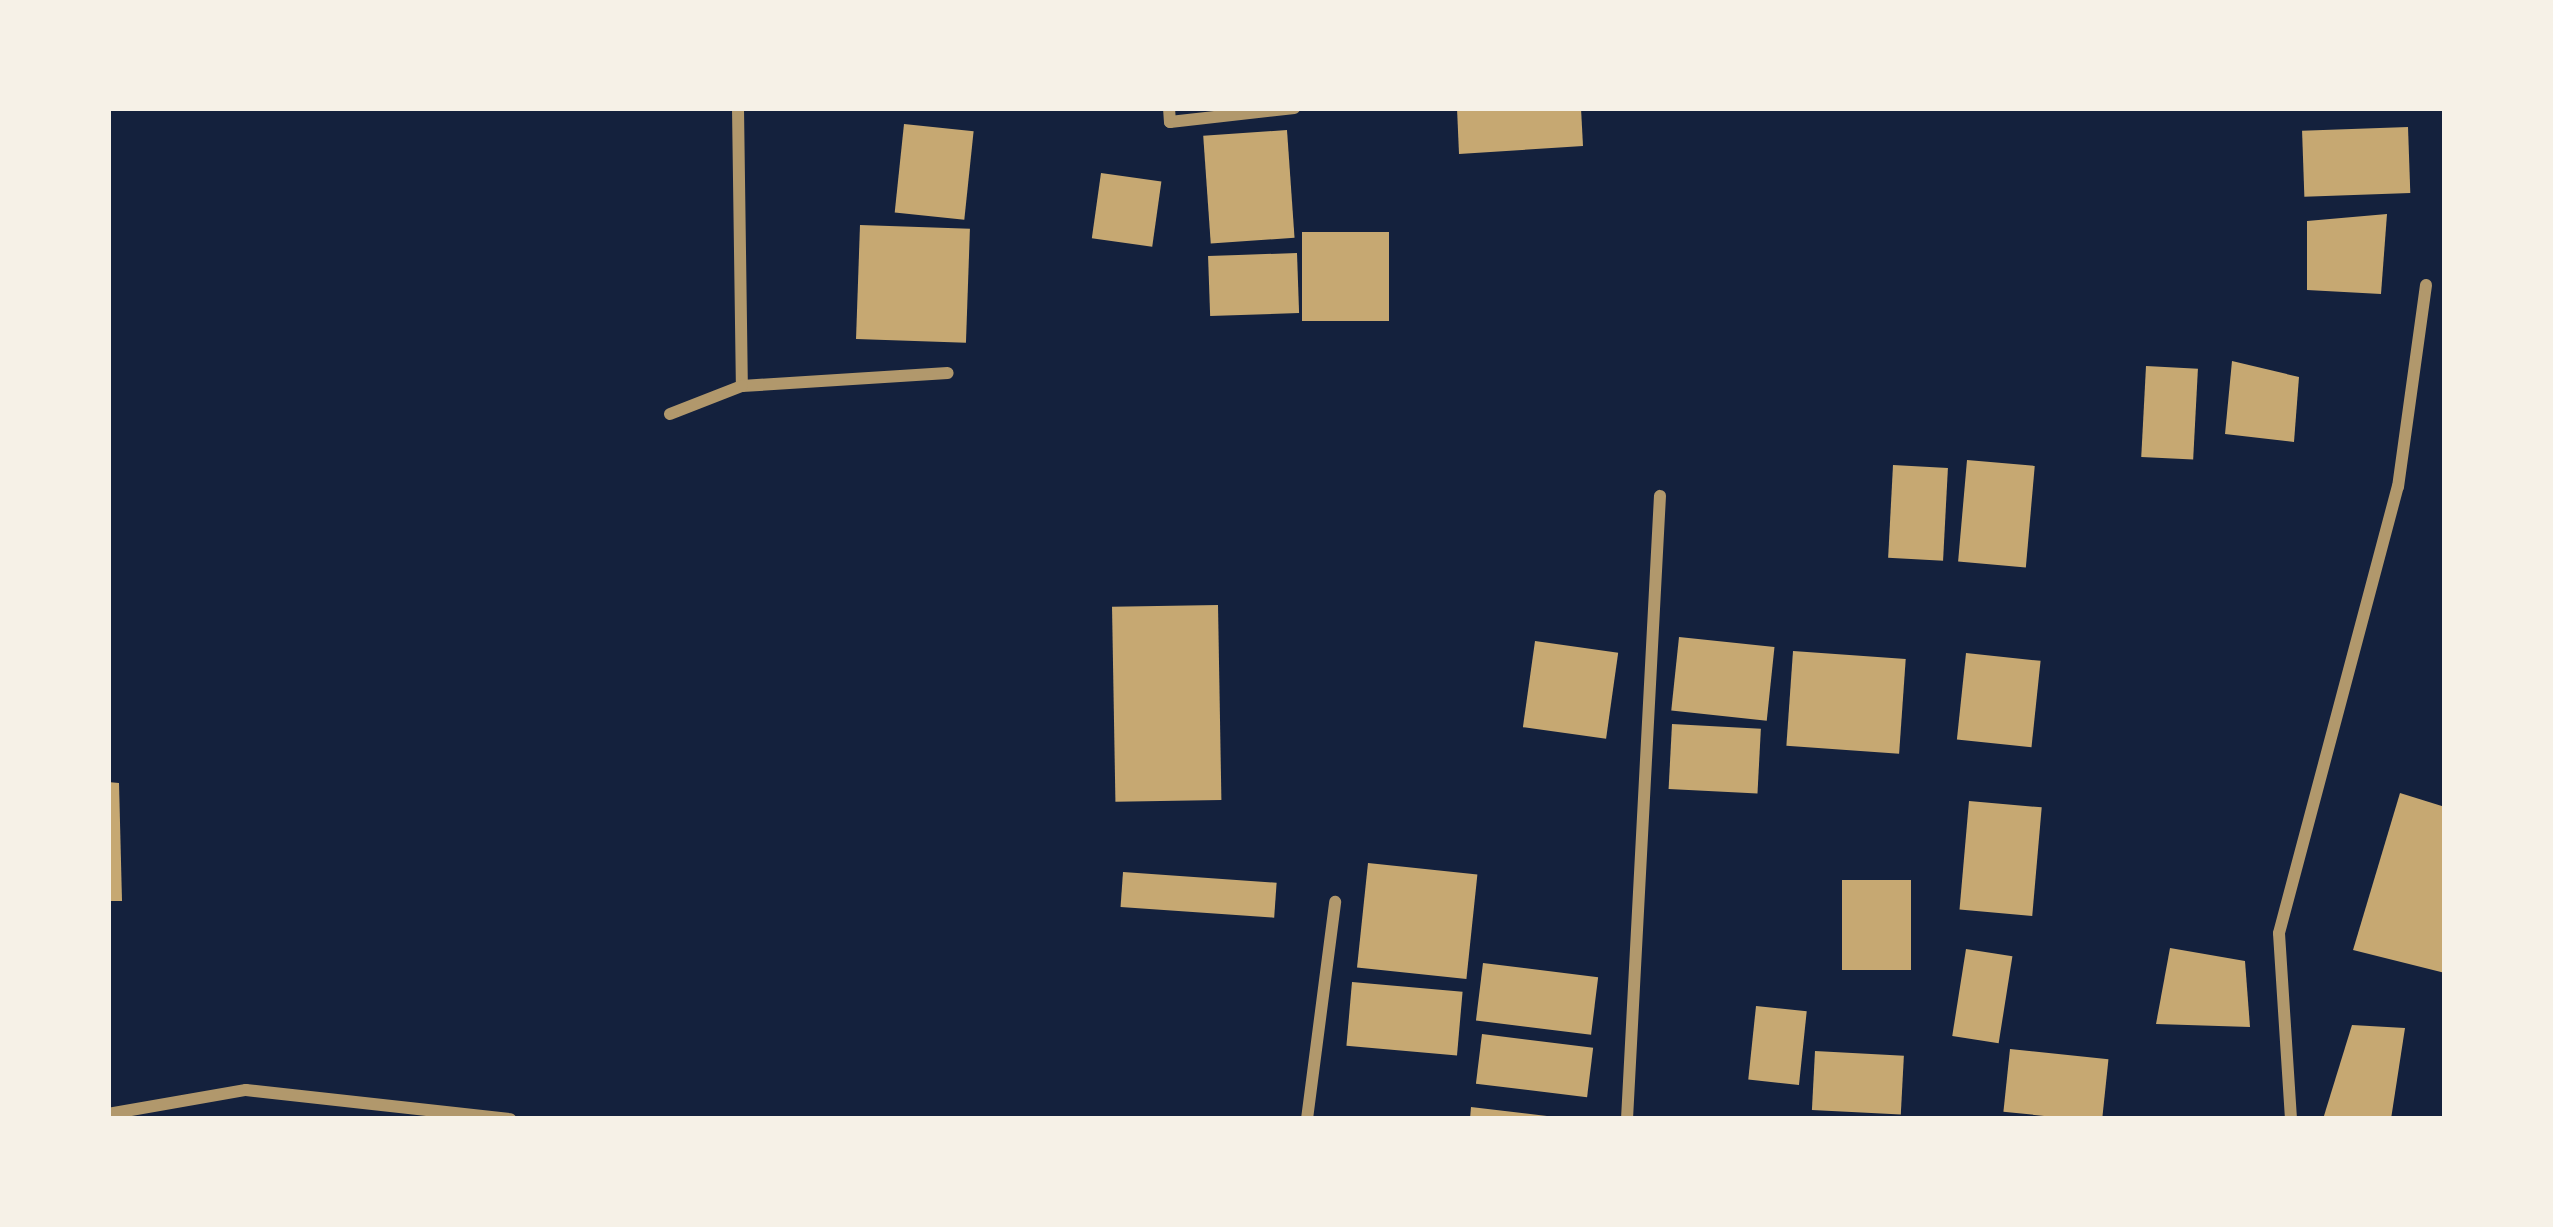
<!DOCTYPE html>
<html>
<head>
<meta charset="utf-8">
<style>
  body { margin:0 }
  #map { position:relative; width:2553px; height:1227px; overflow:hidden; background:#14213d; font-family:"Alegreya Sans",sans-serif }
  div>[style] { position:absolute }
  .building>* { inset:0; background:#c6a872; transform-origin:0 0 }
  .minor>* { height:12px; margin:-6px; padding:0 6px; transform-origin:6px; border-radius:6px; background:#b1986c }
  span { translate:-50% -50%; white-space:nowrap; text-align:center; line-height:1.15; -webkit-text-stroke:9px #f6f1e7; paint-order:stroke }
  .frame { position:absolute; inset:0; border:111px solid #f6f1e7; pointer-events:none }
</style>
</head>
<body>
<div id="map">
  <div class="building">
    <i style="clip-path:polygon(1457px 108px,1581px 108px,1583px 146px,1459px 154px)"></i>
    <i style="left:904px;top:124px;width:70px;height:89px;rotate:6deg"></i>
    <i style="left:2408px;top:127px;width:66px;height:106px;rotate:88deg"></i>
    <i style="left:1287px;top:130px;width:108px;height:84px;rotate:86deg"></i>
    <i style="left:1101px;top:173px;width:61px;height:66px;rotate:8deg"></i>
    <i style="clip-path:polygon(2387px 214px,2381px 294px,2307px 290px,2307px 221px)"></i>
    <i style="left:860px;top:225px;width:110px;height:114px;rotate:2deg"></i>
    <i style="left:1302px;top:232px;width:87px;height:89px"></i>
    <i style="left:1297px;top:253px;width:60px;height:89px;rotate:88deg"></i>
    <i style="clip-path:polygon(2232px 361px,2299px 377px,2294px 442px,2225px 434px)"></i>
    <i style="left:2146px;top:366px;width:52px;height:91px;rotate:3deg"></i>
    <i style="left:1967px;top:460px;width:68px;height:102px;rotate:5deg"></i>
    <i style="left:1893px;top:465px;width:55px;height:93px;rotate:3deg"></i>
    <i style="left:1218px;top:605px;width:195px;height:106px;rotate:89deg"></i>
    <i style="left:1679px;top:637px;width:96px;height:74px;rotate:6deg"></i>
    <i style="left:1535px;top:641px;width:84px;height:87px;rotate:8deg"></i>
    <i style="left:1793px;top:651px;width:113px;height:95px;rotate:4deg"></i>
    <i style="left:1966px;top:653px;width:75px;height:87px;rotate:6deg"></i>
    <i style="left:1672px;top:724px;width:89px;height:65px;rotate:3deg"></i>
    <i style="clip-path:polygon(108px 782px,119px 783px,122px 901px,108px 901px)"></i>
    <i style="clip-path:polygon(2400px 793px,2445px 807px,2445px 973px,2353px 950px)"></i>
    <i style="left:1969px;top:801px;width:73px;height:109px;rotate:5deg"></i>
    <i style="left:1368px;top:863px;width:110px;height:105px;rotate:6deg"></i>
    <i style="left:1123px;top:872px;width:154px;height:35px;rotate:4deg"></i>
    <i style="left:1911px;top:880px;width:90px;height:69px;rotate:90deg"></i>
    <i style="clip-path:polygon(2170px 948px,2245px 961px,2250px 1027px,2156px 1024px)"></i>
    <i style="left:1966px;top:949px;width:47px;height:88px;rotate:9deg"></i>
    <i style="left:1483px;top:963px;width:116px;height:58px;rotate:7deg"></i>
    <i style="left:1352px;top:982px;width:111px;height:64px;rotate:5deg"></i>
    <i style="left:1756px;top:1006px;width:51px;height:74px;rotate:6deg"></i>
    <i style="clip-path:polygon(2352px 1025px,2405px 1028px,2391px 1119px,2323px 1119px)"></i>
    <i style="left:1482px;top:1034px;width:112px;height:50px;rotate:7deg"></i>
    <i style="left:2010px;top:1049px;width:99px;height:63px;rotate:6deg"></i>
    <i style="left:1815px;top:1051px;width:89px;height:59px;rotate:3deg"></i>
    <i style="clip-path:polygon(1471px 1107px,1547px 1116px,1547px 1119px,1470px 1119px)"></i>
  </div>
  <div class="minor">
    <i style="left:738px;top:108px;width:278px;rotate:89.2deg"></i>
    <i style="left:742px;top:386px;width:206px;rotate:-3.6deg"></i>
    <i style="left:1169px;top:108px;width:14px;rotate:86deg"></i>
    <i style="left:1170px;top:122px;width:125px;rotate:-6.4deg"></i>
    <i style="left:670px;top:414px;width:77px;rotate:-21.3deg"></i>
    <i style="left:108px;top:1114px;width:140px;rotate:-9.9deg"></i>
    <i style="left:246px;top:1090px;width:266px;rotate:6.3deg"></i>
    <i style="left:1307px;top:1119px;width:219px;rotate:-82.6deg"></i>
    <i style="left:1627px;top:1119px;width:624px;rotate:-86.97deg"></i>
    <i style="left:2291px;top:1119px;width:186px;rotate:-93.7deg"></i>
    <i style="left:2279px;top:933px;width:462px;rotate:-75.1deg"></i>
    <i style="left:2398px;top:487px;width:204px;rotate:-82.1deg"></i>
  </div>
  <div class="frame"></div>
</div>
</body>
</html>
